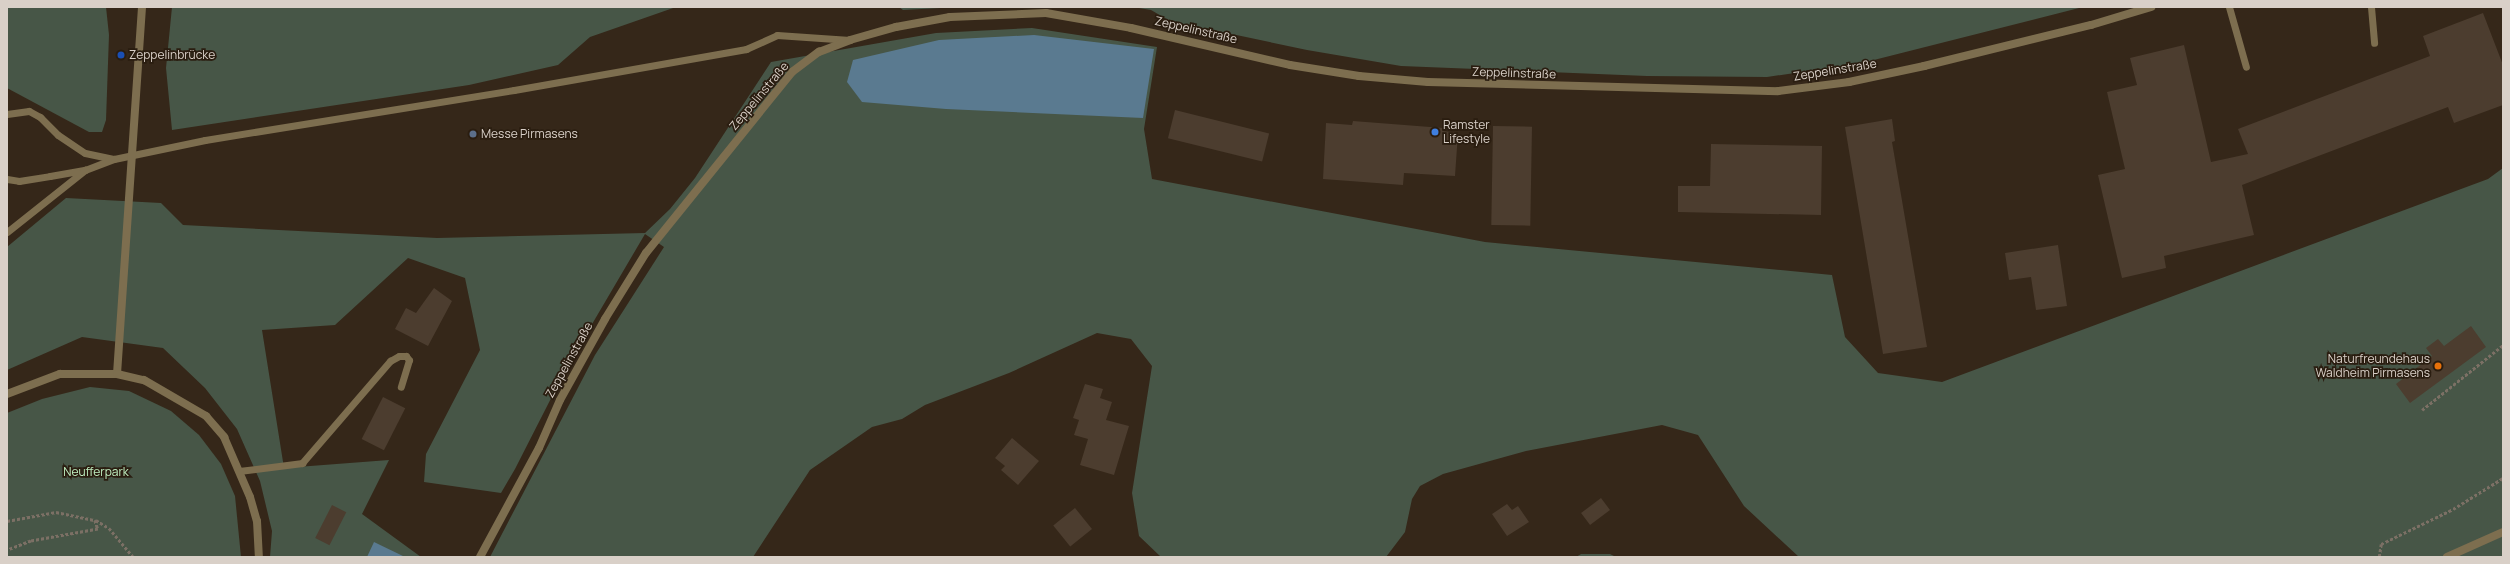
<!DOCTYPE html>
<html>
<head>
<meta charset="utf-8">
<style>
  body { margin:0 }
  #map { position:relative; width:2510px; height:564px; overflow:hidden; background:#352719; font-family:Manrope,sans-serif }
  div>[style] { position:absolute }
  .green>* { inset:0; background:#475647 }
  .water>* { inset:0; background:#5a7a90 }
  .building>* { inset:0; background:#4c3d2f; transform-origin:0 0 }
  .path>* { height:2.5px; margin-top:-1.25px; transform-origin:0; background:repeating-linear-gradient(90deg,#7c7065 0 3px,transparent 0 5px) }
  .service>* { height:7px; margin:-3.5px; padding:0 3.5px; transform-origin:3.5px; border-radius:3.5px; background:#7d6e4f }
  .minor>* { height:8px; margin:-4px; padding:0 4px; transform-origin:4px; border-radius:4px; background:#7d6e4f }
  .tertiary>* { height:8px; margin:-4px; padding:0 4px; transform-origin:4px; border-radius:4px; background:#7d6e4f }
  .dots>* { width:11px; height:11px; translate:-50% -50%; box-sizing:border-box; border:2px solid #2a1d10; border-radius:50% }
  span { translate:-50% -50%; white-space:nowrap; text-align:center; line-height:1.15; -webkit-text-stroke:3.5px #2a1d10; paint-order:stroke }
  .street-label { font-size:12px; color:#d9d0c8 }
  .poi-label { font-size:12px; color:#d9d0c8 }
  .left { translate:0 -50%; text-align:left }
  .right { translate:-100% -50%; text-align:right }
  .park-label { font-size:12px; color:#bfefc1 }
  .frame { position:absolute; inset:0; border:8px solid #d9d0c8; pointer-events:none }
</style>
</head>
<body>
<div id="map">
  <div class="green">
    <i style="clip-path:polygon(7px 7px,106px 7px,109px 35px,106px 120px,102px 132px,89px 132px,7px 88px)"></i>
    <i style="clip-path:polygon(172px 7px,676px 7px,590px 37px,558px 65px,469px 85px,172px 130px,166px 68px)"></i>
    <i style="clip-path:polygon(899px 7px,959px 7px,903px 10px)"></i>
    <i style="clip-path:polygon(1133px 7px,2083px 7px,1862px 63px,1767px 77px,1647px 76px,1401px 66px,1307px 50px,1170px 21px,1151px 10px)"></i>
    <i style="clip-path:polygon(1032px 28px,1157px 47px,1144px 129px,1152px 179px,1485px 242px,1832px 275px,1845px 337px,1878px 373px,1942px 382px,2488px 179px,2503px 168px,2503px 557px,1799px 557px,1744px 506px,1698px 435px,1662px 425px,1526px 451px,1443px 474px,1420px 486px,1412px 499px,1405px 532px,1386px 557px,1161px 557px,1139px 536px,1132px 493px,1152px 366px,1131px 339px,1097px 333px,1009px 373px,925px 405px,902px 419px,872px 427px,810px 470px,753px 557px,490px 557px,595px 355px,664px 247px,645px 234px,568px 365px,515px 469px,501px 493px,424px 482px,426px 454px,480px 350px,465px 278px,408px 258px,335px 325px,262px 330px,284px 468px,389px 460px,362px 514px,421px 557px,270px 557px,272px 531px,260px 481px,237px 429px,205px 388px,163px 348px,82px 337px,7px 370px,7px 247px,66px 198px,161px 203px,183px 225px,437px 238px,645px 233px,670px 209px,695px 178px,771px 62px,936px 33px)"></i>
    <i style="clip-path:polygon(90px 387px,129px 391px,171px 411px,199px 435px,221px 464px,235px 496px,241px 557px,7px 557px,7px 413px,42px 399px)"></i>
    <i style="clip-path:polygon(1581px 554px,1610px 554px,1616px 557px,1576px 557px)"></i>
  </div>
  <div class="water">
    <i style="clip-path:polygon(1034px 35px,1154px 49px,1143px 118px,946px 109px,862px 102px,847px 82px,853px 60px,939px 40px)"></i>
    <i style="clip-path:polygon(374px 542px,405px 557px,367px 557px)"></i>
  </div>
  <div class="building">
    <i style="clip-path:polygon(2483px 13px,2503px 65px,2503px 105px,2454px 123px,2448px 107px,2242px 185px,2254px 235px,2164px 256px,2166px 268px,2122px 278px,2098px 175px,2125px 169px,2107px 92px,2137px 85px,2130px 58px,2184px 45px,2211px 162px,2248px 154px,2238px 129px,2430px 56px,2423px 36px)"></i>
    <i style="left:1175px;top:110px;width:97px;height:29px;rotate:14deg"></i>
    <i style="clip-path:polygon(1892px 119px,1895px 141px,1892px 142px,1927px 347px,1883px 354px,1845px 127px)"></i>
    <i style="clip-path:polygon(1353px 121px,1443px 128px,1443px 131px,1458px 133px,1455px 176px,1404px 173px,1403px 185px,1323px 179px,1326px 123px,1352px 125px)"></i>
    <i style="left:1493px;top:126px;width:39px;height:99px;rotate:1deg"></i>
    <i style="clip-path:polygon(1711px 144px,1822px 146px,1821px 215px,1678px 212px,1678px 186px,1710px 186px)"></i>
    <i style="clip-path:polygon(2058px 245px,2067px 306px,2036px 310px,2031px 277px,2009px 280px,2005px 253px)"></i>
    <i style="clip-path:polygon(434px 288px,452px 301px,428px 346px,395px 329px,406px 308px,416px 313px)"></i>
    <i style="clip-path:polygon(2471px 326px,2486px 347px,2410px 403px,2396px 384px,2432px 356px,2426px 348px,2438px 339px,2444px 346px)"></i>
    <i style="clip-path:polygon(1085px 384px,1103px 389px,1100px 398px,1112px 402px,1106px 420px,1129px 426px,1114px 475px,1080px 465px,1088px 439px,1074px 435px,1079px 420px,1073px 418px)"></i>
    <i style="left:383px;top:397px;width:25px;height:47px;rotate:27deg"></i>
    <i style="clip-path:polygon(1012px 438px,1039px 461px,1018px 485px,1001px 470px,1005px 466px,995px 458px)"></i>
    <i style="left:1601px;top:498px;width:15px;height:25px;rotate:53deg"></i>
    <i style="clip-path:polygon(1507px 504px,1512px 510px,1518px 506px,1529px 522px,1507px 536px,1492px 514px)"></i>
    <i style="left:332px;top:505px;width:16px;height:37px;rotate:27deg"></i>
    <i style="left:1075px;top:508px;width:27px;height:28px;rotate:51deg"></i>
  </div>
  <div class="path">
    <i style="left:2422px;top:410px;width:104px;rotate:-38.7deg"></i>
    <i style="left:96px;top:520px;width:15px;rotate:32deg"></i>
    <i style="left:109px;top:528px;width:38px;rotate:50deg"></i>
    <i style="left:7px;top:521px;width:50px;rotate:-10.4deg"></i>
    <i style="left:56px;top:512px;width:40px;rotate:12deg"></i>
    <i style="left:95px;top:520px;width:9px;rotate:72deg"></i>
    <i style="left:98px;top:529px;width:68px;rotate:169.8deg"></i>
    <i style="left:31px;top:541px;width:26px;rotate:159deg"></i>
    <i style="left:2379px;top:557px;width:13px;rotate:-81deg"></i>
    <i style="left:2381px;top:544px;width:80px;rotate:-25.9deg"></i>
    <i style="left:2453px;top:509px;width:59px;rotate:-31.8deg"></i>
  </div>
  <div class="service">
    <i style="left:2229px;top:7px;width:62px;rotate:74.2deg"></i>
    <i style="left:2371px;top:7px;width:36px;rotate:85deg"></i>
    <i style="left:7px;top:114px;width:22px;rotate:-8deg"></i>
    <i style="left:29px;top:111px;width:13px;rotate:29deg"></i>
    <i style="left:40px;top:117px;width:25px;rotate:45deg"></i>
    <i style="left:58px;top:135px;width:32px;rotate:34deg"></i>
    <i style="left:85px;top:153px;width:29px;rotate:12deg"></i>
    <i style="left:7px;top:179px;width:12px;rotate:9deg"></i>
    <i style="left:19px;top:181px;width:31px;rotate:-9deg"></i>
    <i style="left:50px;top:176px;width:36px;rotate:-10deg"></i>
    <i style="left:85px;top:170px;width:31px;rotate:-21deg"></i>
    <i style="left:114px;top:159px;width:93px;rotate:-11.8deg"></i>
    <i style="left:205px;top:140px;width:313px;rotate:-9.2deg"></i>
    <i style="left:514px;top:90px;width:236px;rotate:-10deg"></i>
    <i style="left:746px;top:49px;width:34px;rotate:-24deg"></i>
    <i style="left:777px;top:35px;width:73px;rotate:3.9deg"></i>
    <i style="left:7px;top:232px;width:100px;rotate:-38.5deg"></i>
    <i style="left:239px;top:471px;width:64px;rotate:-7.2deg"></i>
    <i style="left:302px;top:463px;width:135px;rotate:-49.2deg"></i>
    <i style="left:390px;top:361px;width:10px;rotate:-29deg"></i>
    <i style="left:399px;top:356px;width:7px"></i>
    <i style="left:406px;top:356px;width:5px;rotate:53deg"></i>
    <i style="left:409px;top:360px;width:28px;rotate:107deg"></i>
  </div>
  <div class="minor">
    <i style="left:117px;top:374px;width:368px;rotate:-86.1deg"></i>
    <i style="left:2447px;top:557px;width:61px;rotate:-24.1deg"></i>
  </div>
  <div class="tertiary">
    <i style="left:7px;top:394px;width:57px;rotate:-20.7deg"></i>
    <i style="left:60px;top:374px;width:57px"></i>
    <i style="left:117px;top:374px;width:28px;rotate:13deg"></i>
    <i style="left:144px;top:380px;width:72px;rotate:30.1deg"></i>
    <i style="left:206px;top:416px;width:28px;rotate:49deg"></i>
    <i style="left:224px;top:437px;width:65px;rotate:66.6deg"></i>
    <i style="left:250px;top:497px;width:25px;rotate:74deg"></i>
    <i style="left:257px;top:521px;width:36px;rotate:87deg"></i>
    <i style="left:480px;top:557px;width:124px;rotate:-61.6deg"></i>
    <i style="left:539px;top:448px;width:52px;rotate:-66.4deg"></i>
    <i style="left:560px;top:400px;width:93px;rotate:-60.9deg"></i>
    <i style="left:605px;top:319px;width:78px;rotate:-58.2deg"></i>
    <i style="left:646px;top:253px;width:233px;rotate:-51.1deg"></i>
    <i style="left:792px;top:72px;width:34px;rotate:-37deg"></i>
    <i style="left:819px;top:52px;width:33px;rotate:-21deg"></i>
    <i style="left:850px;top:40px;width:48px;rotate:-15.8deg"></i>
    <i style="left:896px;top:27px;width:55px;rotate:-10.5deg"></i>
    <i style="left:950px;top:17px;width:96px;rotate:-2.4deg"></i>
    <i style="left:1046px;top:13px;width:86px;rotate:10deg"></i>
    <i style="left:1131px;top:28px;width:163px;rotate:13.1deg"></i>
    <i style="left:1290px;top:65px;width:70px;rotate:9.1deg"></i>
    <i style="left:1359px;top:76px;width:69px;rotate:5deg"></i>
    <i style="left:1428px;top:82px;width:350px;rotate:1.5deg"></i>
    <i style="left:1778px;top:91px;width:72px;rotate:-7.2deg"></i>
    <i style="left:1849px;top:82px;width:77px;rotate:-12deg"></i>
    <i style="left:1924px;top:66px;width:172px;rotate:-13.8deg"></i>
    <i style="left:2091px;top:25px;width:63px;rotate:-16.7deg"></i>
  </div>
  <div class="dots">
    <i style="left:121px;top:55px;background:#1a4fb4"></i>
    <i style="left:1435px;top:132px;background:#3f7fe0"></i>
    <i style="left:473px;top:134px;background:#5c6f8a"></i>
    <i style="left:2438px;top:366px;background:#e8710a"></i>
  </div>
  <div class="street-label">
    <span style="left:1196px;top:30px;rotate:13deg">Zeppelinstraße</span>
    <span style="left:1835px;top:70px;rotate:-9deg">Zeppelinstraße</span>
    <span style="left:1514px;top:73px;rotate:2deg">Zeppelinstraße</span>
    <span style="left:759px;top:96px;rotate:-50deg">Zeppelinstraße</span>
    <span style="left:569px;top:360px;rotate:-61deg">Zeppelinstraße</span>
  </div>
  <div class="poi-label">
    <span class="left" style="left:129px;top:55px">Zeppelinbrücke</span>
    <span class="left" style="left:1443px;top:132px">Ramster<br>Lifestyle</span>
    <span class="left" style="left:481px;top:134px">Messe Pirmasens</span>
    <span class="right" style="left:2430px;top:366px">Naturfreundehaus<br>Waldheim Pirmasens</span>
  </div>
  <div class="park-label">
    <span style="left:96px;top:472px">Neufferpark</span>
  </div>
  <div class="frame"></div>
</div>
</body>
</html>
